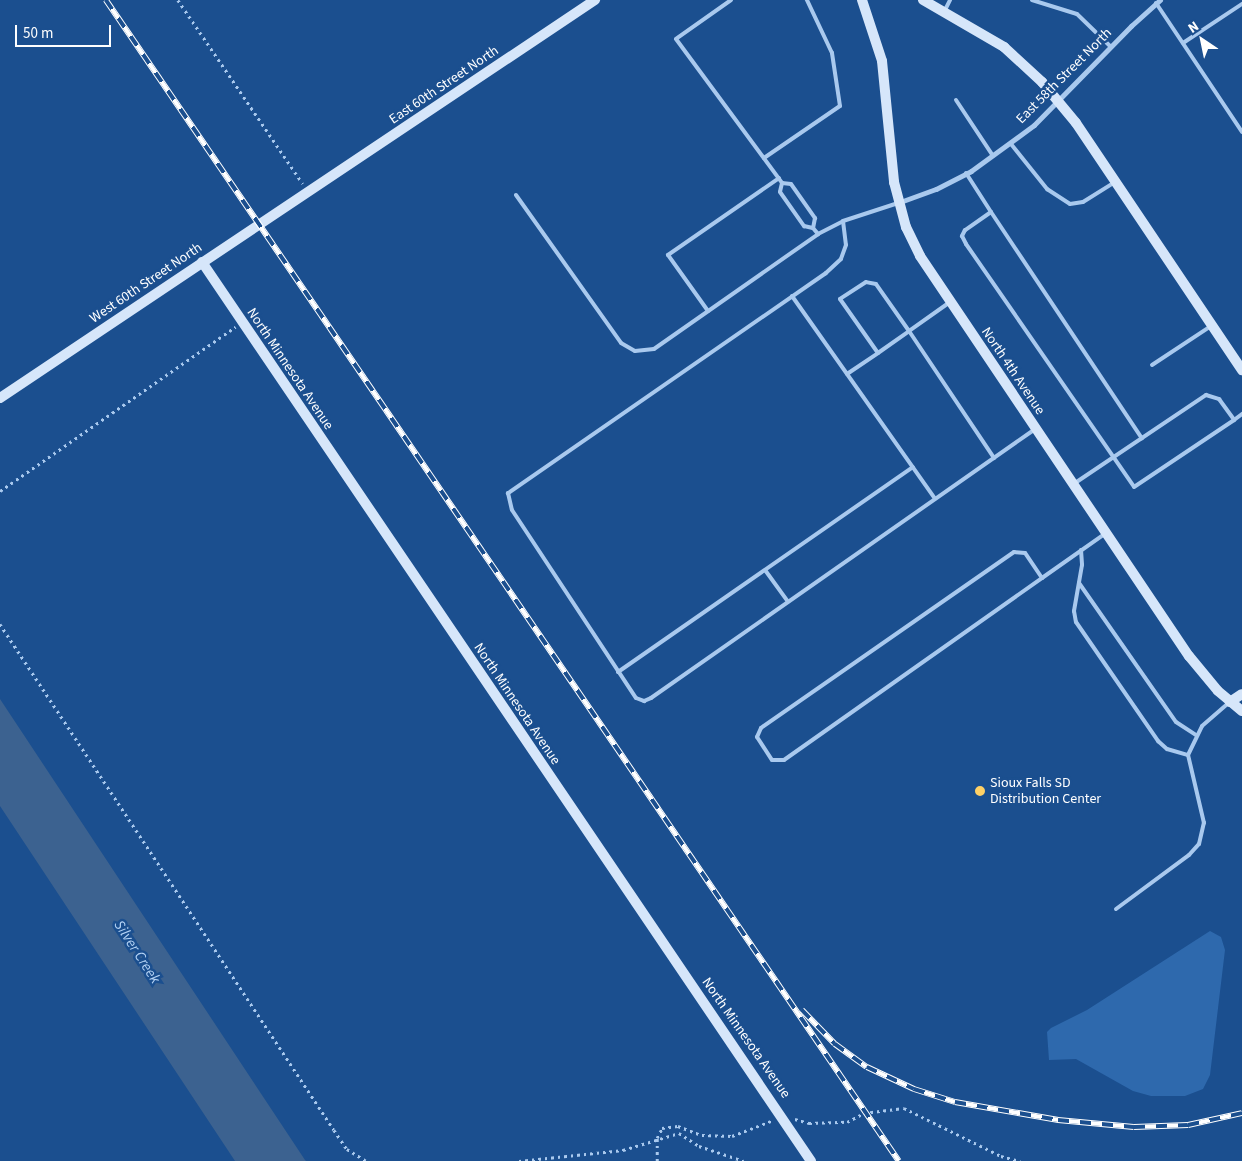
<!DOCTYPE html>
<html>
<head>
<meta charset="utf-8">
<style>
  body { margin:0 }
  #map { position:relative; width:1242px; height:1161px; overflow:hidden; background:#1b4f8f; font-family:"Source Sans 3",sans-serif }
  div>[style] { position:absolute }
  .green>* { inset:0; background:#2e69ad }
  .water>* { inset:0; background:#3c6290 }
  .path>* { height:2.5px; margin-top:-1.25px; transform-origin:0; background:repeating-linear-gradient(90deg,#a9c9ee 0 2.5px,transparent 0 6.5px) }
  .lane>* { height:4px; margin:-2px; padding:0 2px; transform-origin:2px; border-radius:2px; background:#a9c9ee }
  .street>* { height:5px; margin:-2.5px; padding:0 2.5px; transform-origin:2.5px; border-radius:2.5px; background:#a9c9ee }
  .secondary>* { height:10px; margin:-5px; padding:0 5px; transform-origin:5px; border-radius:5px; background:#d6e6fa }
  .rail>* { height:5.5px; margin-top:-2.75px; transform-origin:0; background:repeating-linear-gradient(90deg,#1b4f8f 0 11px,#fff 0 22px); box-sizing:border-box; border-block:1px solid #fff }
  .dots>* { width:14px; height:14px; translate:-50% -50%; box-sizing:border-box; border:2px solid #1b4f8f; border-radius:50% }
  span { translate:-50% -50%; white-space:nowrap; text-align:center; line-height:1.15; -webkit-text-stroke:5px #1b4f8f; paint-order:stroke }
  .street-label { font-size:14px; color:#fff }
  .poi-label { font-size:14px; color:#fff }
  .left { translate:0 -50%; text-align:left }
  .water-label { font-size:15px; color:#b5d3f5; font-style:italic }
  .north { position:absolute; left:1177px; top:15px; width:50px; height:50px; -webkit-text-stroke:4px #1b4f8f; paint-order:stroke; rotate:326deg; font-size:14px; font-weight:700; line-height:20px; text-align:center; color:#fff }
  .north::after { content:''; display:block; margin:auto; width:18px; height:22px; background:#fff; clip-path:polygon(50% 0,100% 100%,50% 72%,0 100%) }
  .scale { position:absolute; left:15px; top:25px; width:96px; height:22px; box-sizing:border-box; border:2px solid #fff; border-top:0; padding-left:6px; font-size:15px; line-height:18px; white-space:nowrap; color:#fff; -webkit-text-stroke:4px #1b4f8f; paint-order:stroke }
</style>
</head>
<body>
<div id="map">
  <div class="green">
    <i style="clip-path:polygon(1210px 931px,1221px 937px,1225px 950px,1210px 1075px,1203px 1089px,1185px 1096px,1151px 1096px,1133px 1091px,1076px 1059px,1049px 1060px,1047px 1032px,1051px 1028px,1087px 1010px)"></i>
  </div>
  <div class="water">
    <i style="clip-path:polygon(0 699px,305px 1160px,306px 1161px,235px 1161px,0 806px)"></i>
  </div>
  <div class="path">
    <i style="left:178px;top:0;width:222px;rotate:55.8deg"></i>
    <i style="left:0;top:491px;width:287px;rotate:-34.9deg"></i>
    <i style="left:0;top:624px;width:606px;rotate:56.57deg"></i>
    <i style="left:334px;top:1130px;width:23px;rotate:56deg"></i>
    <i style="left:347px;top:1149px;width:22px;rotate:32deg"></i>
    <i style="left:795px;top:1119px;width:15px;rotate:16deg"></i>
    <i style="left:809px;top:1123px;width:38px;rotate:-2deg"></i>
    <i style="left:847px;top:1122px;width:19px;rotate:-28deg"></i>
    <i style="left:864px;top:1113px;width:40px;rotate:-7.1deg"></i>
    <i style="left:904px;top:1108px;width:108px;rotate:26.3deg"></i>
    <i style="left:1001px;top:1156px;width:20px;rotate:15deg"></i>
    <i style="left:519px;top:1161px;width:105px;rotate:-6deg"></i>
    <i style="left:623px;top:1150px;width:59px;rotate:-16.9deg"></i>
    <i style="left:679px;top:1133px;width:24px;rotate:33deg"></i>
    <i style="left:699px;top:1146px;width:47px;rotate:18.4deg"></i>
    <i style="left:657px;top:1161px;width:23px;rotate:-90deg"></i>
    <i style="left:657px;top:1138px;width:11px;rotate:-63deg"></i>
    <i style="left:662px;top:1128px;width:16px;rotate:-7deg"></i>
    <i style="left:678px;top:1126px;width:26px;rotate:21deg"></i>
    <i style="left:702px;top:1135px;width:30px;rotate:2deg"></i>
    <i style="left:732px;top:1136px;width:42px;rotate:-21deg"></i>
  </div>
  <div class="lane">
    <i style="left:731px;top:0;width:67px;rotate:144.7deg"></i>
    <i style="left:676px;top:39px;width:179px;rotate:53.6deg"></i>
    <i style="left:782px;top:183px;width:9px;rotate:6deg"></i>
    <i style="left:791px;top:184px;width:42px;rotate:54.8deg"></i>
    <i style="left:815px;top:218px;width:10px;rotate:101deg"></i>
    <i style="left:1032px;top:0;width:47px;rotate:17.3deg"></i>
    <i style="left:1077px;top:14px;width:47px;rotate:44.1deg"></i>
    <i style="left:1156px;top:3px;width:155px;rotate:56.3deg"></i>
    <i style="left:945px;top:10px;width:11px;rotate:-63deg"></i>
    <i style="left:1183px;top:43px;width:71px;rotate:-33.5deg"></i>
    <i style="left:956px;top:100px;width:67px;rotate:56.5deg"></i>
    <i style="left:1011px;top:144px;width:58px;rotate:51.3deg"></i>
    <i style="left:1047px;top:189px;width:27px;rotate:33deg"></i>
    <i style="left:1070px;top:204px;width:13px;rotate:-9deg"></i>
    <i style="left:1083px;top:202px;width:38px;rotate:-32deg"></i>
    <i style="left:764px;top:158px;width:92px;rotate:-34.4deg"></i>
    <i style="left:840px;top:106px;width:54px;rotate:-98.6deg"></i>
    <i style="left:832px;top:53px;width:59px;rotate:-115.3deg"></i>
    <i style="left:966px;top:173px;width:46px;rotate:57.3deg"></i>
    <i style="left:991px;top:212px;width:32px;rotate:145deg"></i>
    <i style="left:965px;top:230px;width:7px;rotate:117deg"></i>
    <i style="left:962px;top:236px;width:9px;rotate:63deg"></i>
    <i style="left:966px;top:244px;width:295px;rotate:55.3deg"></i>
    <i style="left:1134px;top:487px;width:120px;rotate:-33.8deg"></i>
    <i style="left:782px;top:183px;width:9px;rotate:103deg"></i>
    <i style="left:780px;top:192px;width:42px;rotate:54.8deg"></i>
    <i style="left:804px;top:226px;width:9px;rotate:13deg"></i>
    <i style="left:813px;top:228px;width:8px;rotate:50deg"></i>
    <i style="left:516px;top:195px;width:181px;rotate:54.6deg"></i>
    <i style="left:621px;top:343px;width:16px;rotate:30deg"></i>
    <i style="left:635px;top:351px;width:19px;rotate:-6deg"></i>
    <i style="left:654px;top:349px;width:200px;rotate:-35deg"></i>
    <i style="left:818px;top:234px;width:28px;rotate:-27deg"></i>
    <i style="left:843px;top:221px;width:58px;rotate:-18.1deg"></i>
    <i style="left:991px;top:212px;width:272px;rotate:56.3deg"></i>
    <i style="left:843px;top:221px;width:24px;rotate:83deg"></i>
    <i style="left:846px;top:245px;width:15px;rotate:110deg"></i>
    <i style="left:841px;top:259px;width:21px;rotate:137deg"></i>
    <i style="left:826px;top:273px;width:387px;rotate:145.3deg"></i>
    <i style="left:508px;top:493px;width:17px;rotate:77deg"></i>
    <i style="left:512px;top:510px;width:225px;rotate:56.6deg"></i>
    <i style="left:636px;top:698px;width:9px;rotate:21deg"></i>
    <i style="left:644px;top:701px;width:8px;rotate:-23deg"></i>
    <i style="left:651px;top:698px;width:469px;rotate:-35deg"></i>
    <i style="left:792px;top:296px;width:248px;rotate:54.8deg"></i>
    <i style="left:950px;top:302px;width:50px;rotate:144.7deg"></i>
    <i style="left:909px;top:331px;width:153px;rotate:56.2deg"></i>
    <i style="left:708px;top:311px;width:69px;rotate:-125.5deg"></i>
    <i style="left:668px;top:255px;width:135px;rotate:-34.7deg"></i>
    <i style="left:1152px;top:365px;width:71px;rotate:-33.5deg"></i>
    <i style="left:847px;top:374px;width:37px;rotate:-34deg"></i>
    <i style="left:878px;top:353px;width:38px;rotate:-35deg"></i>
    <i style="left:909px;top:331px;width:57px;rotate:-125.1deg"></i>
    <i style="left:876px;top:284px;width:10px;rotate:-169deg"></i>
    <i style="left:866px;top:282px;width:31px;rotate:147deg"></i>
    <i style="left:840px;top:299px;width:66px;rotate:54.9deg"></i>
    <i style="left:1075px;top:483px;width:158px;rotate:-33.9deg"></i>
    <i style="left:1206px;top:395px;width:14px;rotate:17deg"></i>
    <i style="left:1219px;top:399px;width:26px;rotate:54deg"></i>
    <i style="left:1234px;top:420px;width:10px;rotate:-37deg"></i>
    <i style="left:1081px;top:550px;width:15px;rotate:86deg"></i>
    <i style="left:1082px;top:565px;width:47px;rotate:99.9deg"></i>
    <i style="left:1074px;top:611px;width:11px;rotate:80deg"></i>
    <i style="left:1076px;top:622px;width:145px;rotate:55.4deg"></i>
    <i style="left:1158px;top:741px;width:12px;rotate:42deg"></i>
    <i style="left:1167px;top:749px;width:22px;rotate:16deg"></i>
    <i style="left:765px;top:570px;width:39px;rotate:54deg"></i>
    <i style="left:1042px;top:578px;width:30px;rotate:-124deg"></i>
    <i style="left:1025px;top:553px;width:11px;rotate:-175deg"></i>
    <i style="left:1014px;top:552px;width:308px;rotate:145.2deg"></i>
    <i style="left:761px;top:728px;width:10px;rotate:114deg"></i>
    <i style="left:757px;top:737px;width:27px;rotate:57deg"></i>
    <i style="left:772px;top:760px;width:12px"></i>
    <i style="left:784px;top:760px;width:316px;rotate:-35.2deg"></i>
    <i style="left:1042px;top:578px;width:78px;rotate:-35.1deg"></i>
    <i style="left:1079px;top:583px;width:169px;rotate:55.1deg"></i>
    <i style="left:1176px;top:722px;width:24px;rotate:33deg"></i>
    <i style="left:618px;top:672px;width:359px;rotate:-34.8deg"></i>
    <i style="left:1116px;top:909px;width:91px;rotate:-36.5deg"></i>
    <i style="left:1189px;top:855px;width:15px;rotate:-48deg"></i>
    <i style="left:1199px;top:844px;width:22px;rotate:-77deg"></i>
    <i style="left:1204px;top:823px;width:70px;rotate:-103.2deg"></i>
    <i style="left:1188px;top:755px;width:32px;rotate:-64deg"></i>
    <i style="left:1202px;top:726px;width:37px;rotate:-41deg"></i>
  </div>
  <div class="street">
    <i style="left:900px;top:202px;width:38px;rotate:-20deg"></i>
    <i style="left:936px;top:189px;width:39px;rotate:-27deg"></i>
    <i style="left:971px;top:171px;width:78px;rotate:-36.1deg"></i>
    <i style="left:1034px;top:125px;width:139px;rotate:-45.6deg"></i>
    <i style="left:1131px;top:26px;width:39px;rotate:-42deg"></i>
  </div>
  <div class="secondary">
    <i style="left:862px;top:0;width:64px;rotate:71.8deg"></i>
    <i style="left:882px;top:61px;width:122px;rotate:84.3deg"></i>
    <i style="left:894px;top:182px;width:47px;rotate:75.1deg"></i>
    <i style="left:906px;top:227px;width:32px;rotate:64deg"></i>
    <i style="left:920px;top:256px;width:482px;rotate:56.1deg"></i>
    <i style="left:1189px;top:656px;width:45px;rotate:50.4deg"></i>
    <i style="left:1218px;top:691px;width:31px;rotate:40deg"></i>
    <i style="left:923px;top:0;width:94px;rotate:30.1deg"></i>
    <i style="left:1004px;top:47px;width:52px;rotate:42.6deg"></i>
    <i style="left:1042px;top:82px;width:53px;rotate:50.3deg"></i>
    <i style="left:1076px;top:123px;width:298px;rotate:56.1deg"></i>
    <i style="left:202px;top:262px;width:1086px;rotate:55.89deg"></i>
    <i style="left:0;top:398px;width:716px;rotate:-33.78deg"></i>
    <i style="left:1230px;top:702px;width:14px;rotate:-34deg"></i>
  </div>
  <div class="rail">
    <i style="left:106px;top:0;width:1406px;rotate:55.67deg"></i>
    <i style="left:802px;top:1010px;width:47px;rotate:45.9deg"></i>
    <i style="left:835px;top:1044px;width:39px;rotate:36deg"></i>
    <i style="left:867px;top:1067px;width:52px;rotate:25.1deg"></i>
    <i style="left:914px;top:1089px;width:43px;rotate:17.6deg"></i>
    <i style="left:955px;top:1102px;width:105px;rotate:9.9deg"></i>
    <i style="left:1058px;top:1120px;width:76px;rotate:5.3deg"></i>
    <i style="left:1134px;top:1127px;width:54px;rotate:-2.1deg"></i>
    <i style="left:1188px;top:1125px;width:55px;rotate:-12.5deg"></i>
  </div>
  <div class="dots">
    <i style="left:980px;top:791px;background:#ffd166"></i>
  </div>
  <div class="street-label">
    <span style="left:1064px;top:76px;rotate:-45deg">East 58th Street North</span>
    <span style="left:444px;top:85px;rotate:-34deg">East 60th Street North</span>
    <span style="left:146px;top:283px;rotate:-34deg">West 60th Street North</span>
    <span style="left:290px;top:369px;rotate:56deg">North Minnesota Avenue</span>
    <span style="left:1013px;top:371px;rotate:56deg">North 4th Avenue</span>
    <span style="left:517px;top:704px;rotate:56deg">North Minnesota Avenue</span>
    <span style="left:746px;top:1038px;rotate:55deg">North Minnesota Avenue</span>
  </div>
  <div class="poi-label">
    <span class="left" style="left:990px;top:791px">Sioux Falls SD<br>Distribution Center</span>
  </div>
  <div class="water-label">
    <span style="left:137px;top:952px;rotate:57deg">Silver Creek</span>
  </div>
  <div class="north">N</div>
  <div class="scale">50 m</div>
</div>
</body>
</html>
